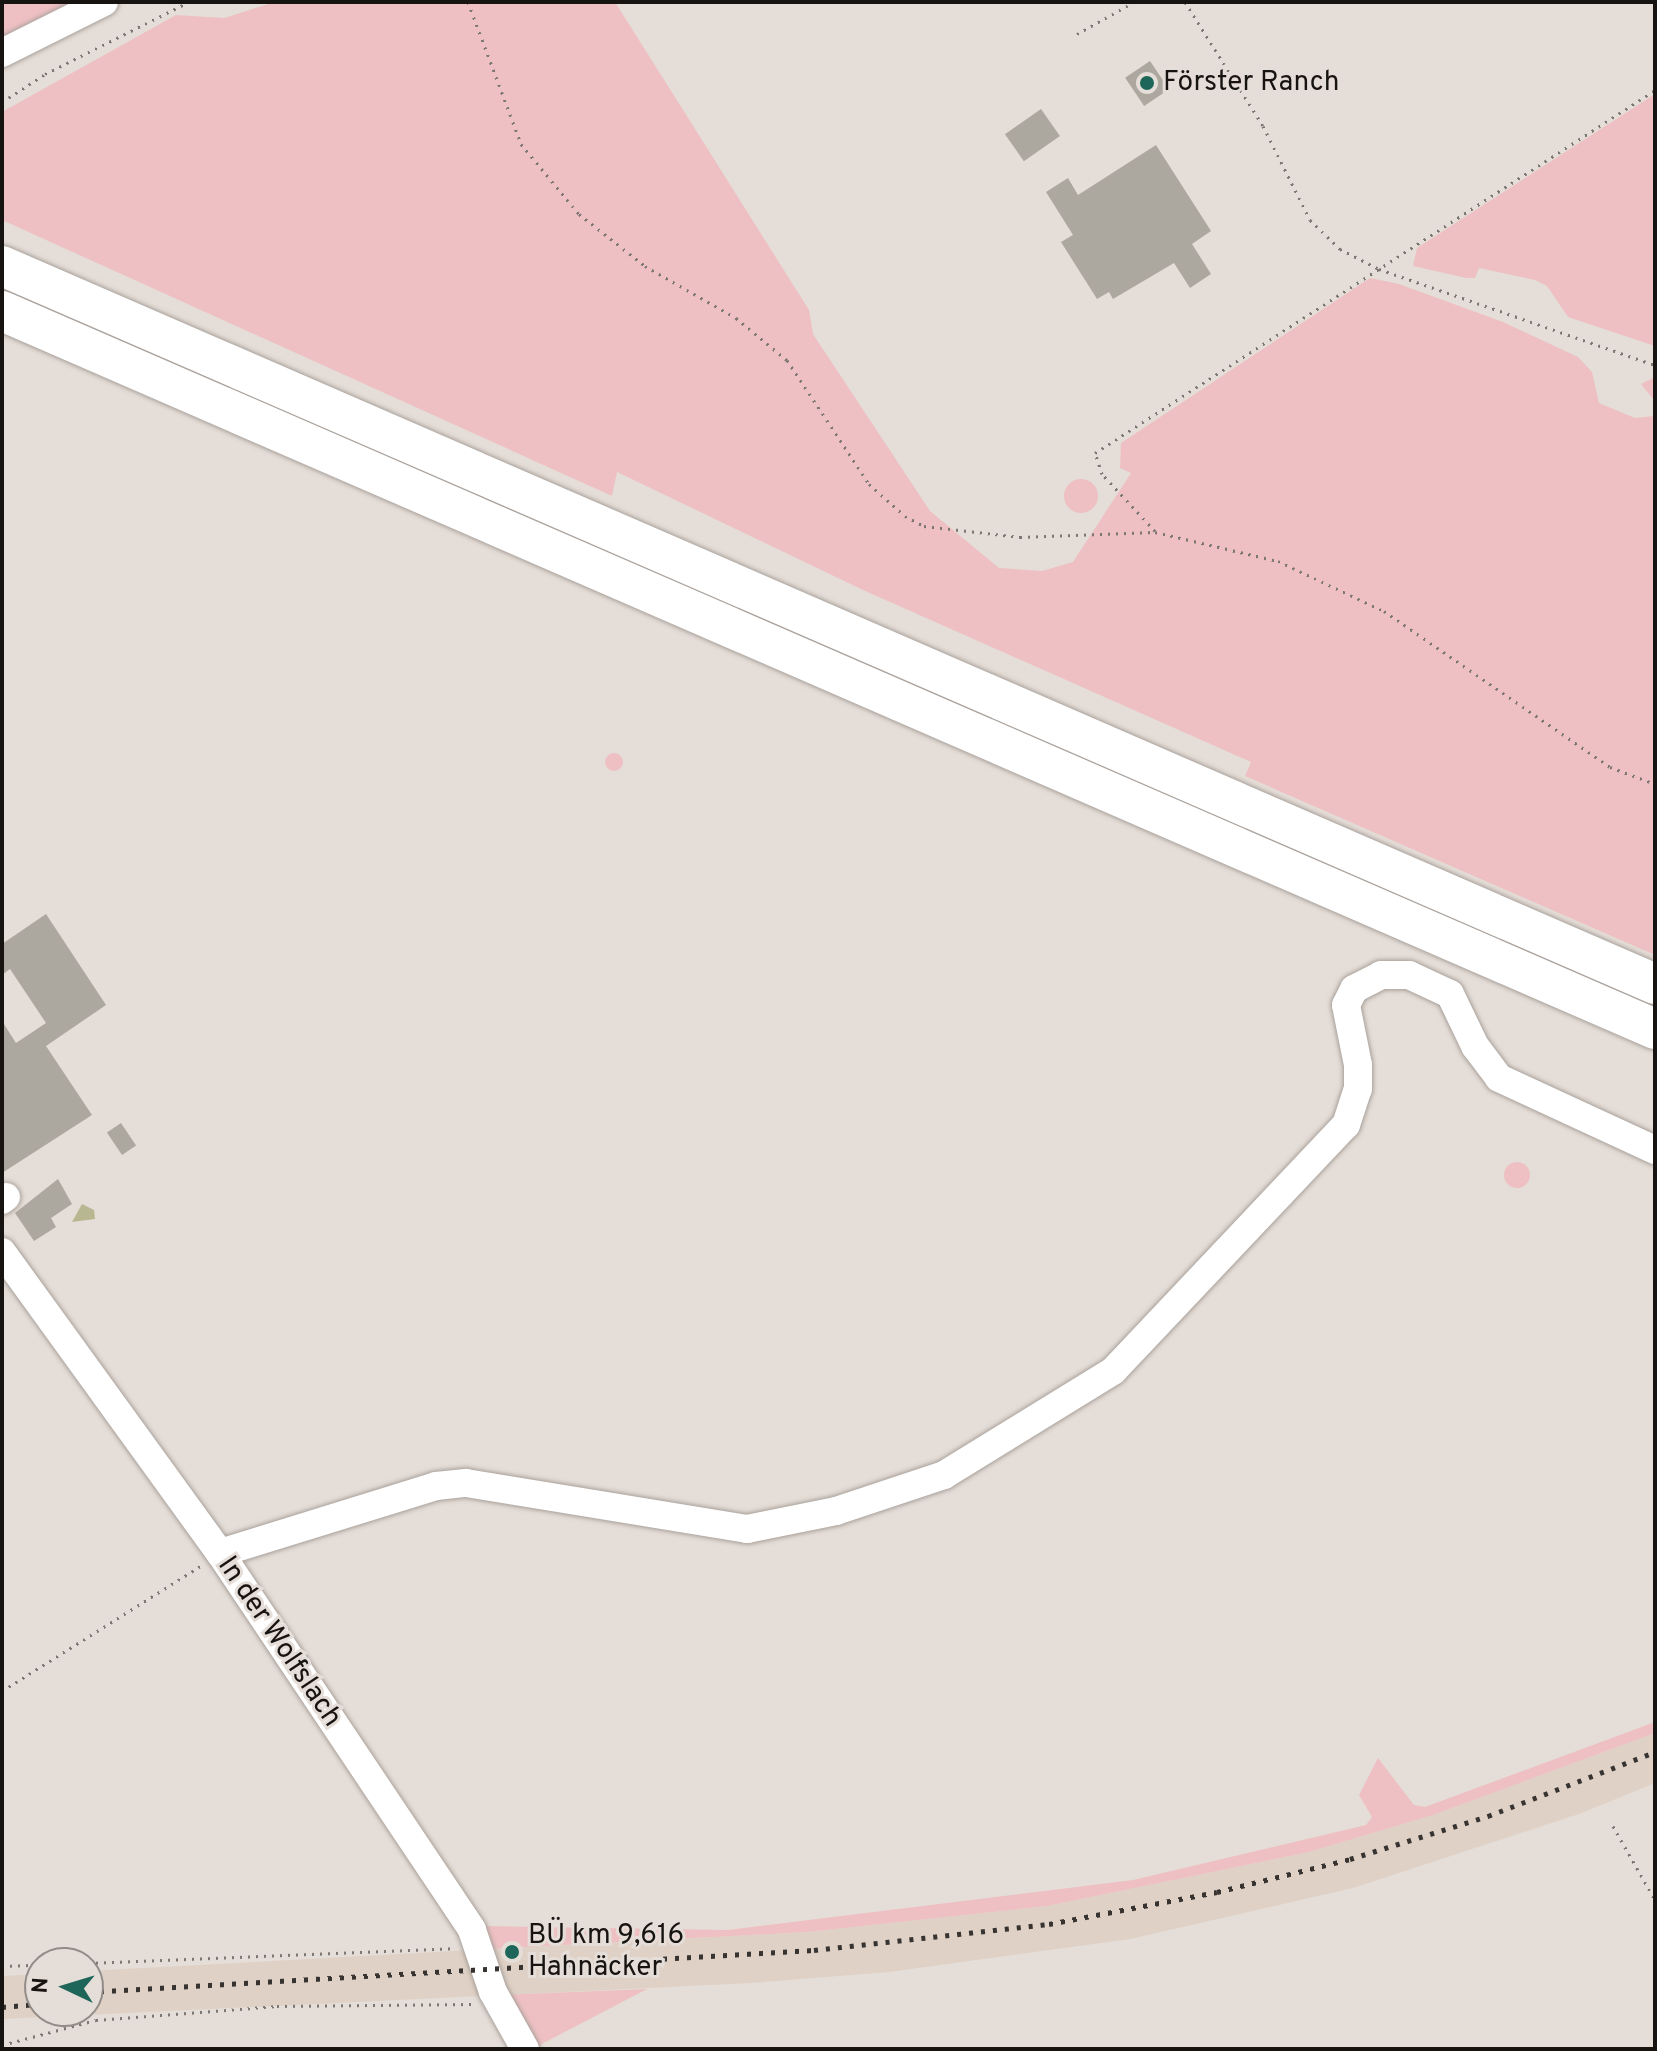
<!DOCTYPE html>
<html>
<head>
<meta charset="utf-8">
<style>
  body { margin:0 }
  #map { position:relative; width:1657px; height:2051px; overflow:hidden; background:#e5ddd7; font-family:Overpass,sans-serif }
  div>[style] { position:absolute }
  .built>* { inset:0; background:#dfd1c5 }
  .green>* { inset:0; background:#eec0c3 }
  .round { border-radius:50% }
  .water>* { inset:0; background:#b7b891 }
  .building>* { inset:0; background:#aca8a0; transform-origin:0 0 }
  .path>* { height:3px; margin-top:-1.5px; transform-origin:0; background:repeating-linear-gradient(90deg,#7c7773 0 2px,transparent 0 8px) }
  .roads { filter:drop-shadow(0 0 2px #a9a19b) drop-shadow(0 0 2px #a9a19b) }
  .minor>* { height:28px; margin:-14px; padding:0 14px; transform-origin:14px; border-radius:14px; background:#fff }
  .highway>* { height:40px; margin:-20px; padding:0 20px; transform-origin:20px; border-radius:20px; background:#fff }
  .rail>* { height:5px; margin-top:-2.5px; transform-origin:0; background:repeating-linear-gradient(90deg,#373331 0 4px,transparent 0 12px) }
  .dots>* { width:22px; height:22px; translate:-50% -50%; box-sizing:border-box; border:4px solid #e5ddd7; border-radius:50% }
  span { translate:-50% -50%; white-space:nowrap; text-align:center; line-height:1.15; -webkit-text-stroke:6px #e5ddd7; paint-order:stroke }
  .poi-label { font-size:28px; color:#161311 }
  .left { translate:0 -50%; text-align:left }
  .street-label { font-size:28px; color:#161311 }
  .frame { position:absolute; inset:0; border:4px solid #161311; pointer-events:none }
  .north { position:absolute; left:24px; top:1947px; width:80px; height:80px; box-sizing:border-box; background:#e5ddd7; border:2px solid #928c88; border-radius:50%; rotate:274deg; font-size:22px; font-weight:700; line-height:32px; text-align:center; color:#161311 }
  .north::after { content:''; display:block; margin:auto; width:28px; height:36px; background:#1f665a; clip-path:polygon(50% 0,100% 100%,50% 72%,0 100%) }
</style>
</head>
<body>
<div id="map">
  <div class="built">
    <i style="clip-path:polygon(1655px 1733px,1655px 1783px,1579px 1814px,1353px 1888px,1130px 1939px,889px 1972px,751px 1983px,2px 2019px,2px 1976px,40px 1974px,40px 2011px,88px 2011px,88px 1971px,807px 1932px,1047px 1906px,1309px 1852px,1433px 1815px)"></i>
  </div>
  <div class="green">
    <i style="clip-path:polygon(2px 2px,72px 2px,2px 37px)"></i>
    <i style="clip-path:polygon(275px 2px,615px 2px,809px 310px,813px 334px,930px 511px,999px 568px,1042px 571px,1073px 562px,1131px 473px,1120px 468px,1121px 443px,1370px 278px,1399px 284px,1503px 322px,1578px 357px,1592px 372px,1599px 403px,1635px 418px,1654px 416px,1653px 399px,1641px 384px,1655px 377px,1655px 955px,1245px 776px,1251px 762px,863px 590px,617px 472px,612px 496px,2px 220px,2px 112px,176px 15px,224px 18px)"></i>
    <i style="clip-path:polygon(1655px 94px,1655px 346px,1568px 317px,1547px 286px,1535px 280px,1479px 268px,1475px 278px,1466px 278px,1413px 266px,1417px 248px)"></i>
    <i class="round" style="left:1064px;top:479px;width:34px;height:34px"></i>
    <i class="round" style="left:605px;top:753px;width:18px;height:18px"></i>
    <i class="round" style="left:1504px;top:1162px;width:26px;height:26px"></i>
    <i style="clip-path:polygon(1655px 1722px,1655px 1733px,1433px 1815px,1309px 1852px,1047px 1906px,807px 1932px,490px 1949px,483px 1926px,728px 1930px,1133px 1880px,1366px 1825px,1372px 1817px,1359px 1795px,1378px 1758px,1414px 1805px,1425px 1807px)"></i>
    <i style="clip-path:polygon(647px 1989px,536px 2047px,503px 1995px)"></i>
  </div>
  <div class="water">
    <i style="clip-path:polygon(82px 1204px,94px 1210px,95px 1219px,72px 1222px)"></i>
  </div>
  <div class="building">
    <i style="left:1150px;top:61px;width:34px;height:30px;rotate:56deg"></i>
    <i style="left:1041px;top:109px;width:33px;height:44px;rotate:55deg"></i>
    <i style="clip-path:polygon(1156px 145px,1211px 231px,1192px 244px,1211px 274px,1190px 288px,1174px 263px,1113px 299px,1109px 292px,1097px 299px,1061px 242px,1073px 235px,1046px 192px,1068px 178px,1078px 195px)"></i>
    <i style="clip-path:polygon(46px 914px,106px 1005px,46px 1046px,92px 1115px,2px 1173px,2px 1021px,16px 1043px,46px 1023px,10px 969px,2px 975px,2px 944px)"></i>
    <i style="left:121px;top:1123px;width:27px;height:17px;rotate:56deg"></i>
    <i style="clip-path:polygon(58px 1179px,72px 1204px,51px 1218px,56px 1227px,34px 1241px,15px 1213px)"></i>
  </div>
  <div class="path">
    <i style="left:468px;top:2px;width:152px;rotate:69.5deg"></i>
    <i style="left:521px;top:144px;width:91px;rotate:50.4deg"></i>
    <i style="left:579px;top:214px;width:84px;rotate:38.2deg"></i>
    <i style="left:645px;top:266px;width:105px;rotate:29.7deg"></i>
    <i style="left:736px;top:318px;width:66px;rotate:39.5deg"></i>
    <i style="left:787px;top:360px;width:149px;rotate:56.5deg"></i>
    <i style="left:869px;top:484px;width:48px;rotate:41.6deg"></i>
    <i style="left:905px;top:516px;width:21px;rotate:28deg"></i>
    <i style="left:924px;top:526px;width:97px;rotate:6.5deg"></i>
    <i style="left:1020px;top:537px;width:135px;rotate:-2.1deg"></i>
    <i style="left:1155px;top:532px;width:126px;rotate:13.3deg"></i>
    <i style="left:1278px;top:561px;width:117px;rotate:25.3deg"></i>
    <i style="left:1384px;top:611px;width:275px;rotate:34.6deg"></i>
    <i style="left:1610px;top:767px;width:48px;rotate:20.7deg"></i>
    <i style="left:1185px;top:2px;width:146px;rotate:57.8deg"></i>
    <i style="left:1263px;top:126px;width:105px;rotate:63.4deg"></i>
    <i style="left:1310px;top:220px;width:42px;rotate:44deg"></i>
    <i style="left:1340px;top:249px;width:44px;rotate:27.1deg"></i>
    <i style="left:1379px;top:269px;width:292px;rotate:19.2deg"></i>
    <i style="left:1077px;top:34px;width:65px;rotate:-29.3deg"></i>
    <i style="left:2px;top:102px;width:51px;rotate:-33.1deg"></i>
    <i style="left:45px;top:74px;width:161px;rotate:-26.6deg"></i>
    <i style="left:1155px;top:531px;width:78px;rotate:-132.9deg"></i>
    <i style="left:1102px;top:474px;width:22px;rotate:-108deg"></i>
    <i style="left:1095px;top:453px;width:667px;rotate:-32.95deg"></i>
    <i style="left:2px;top:1691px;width:236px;rotate:-32.2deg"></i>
    <i style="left:1613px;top:1826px;width:85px;rotate:60.4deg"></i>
    <i style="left:88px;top:1963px;width:366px;rotate:-2.3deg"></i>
    <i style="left:2px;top:1966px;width:38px;rotate:-2deg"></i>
    <i style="left:2px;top:2045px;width:97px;rotate:-14.9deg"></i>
    <i style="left:96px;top:2020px;width:182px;rotate:-4.4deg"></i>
    <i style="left:277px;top:2006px;width:197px;rotate:-0.6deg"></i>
  </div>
  <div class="roads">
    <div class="minor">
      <i style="left:2px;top:53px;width:114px;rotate:-26.6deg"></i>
      <i style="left:2px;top:1200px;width:5px;rotate:-37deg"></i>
      <i style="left:2px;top:1252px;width:372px;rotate:54.1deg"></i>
      <i style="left:220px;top:1553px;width:453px;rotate:56.2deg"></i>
      <i style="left:472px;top:1930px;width:65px;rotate:71.3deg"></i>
      <i style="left:493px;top:1992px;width:65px;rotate:60.7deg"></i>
      <i style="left:220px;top:1553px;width:226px;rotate:-17.2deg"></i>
      <i style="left:436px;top:1486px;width:30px;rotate:-6deg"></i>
      <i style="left:466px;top:1483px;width:285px;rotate:9.3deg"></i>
      <i style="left:747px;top:1529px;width:91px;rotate:-11.4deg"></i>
      <i style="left:836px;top:1511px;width:114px;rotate:-18.4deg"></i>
      <i style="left:944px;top:1475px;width:198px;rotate:-31.6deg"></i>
      <i style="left:1113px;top:1371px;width:339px;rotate:-46.6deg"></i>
      <i style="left:1346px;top:1125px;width:38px;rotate:-72deg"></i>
      <i style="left:1358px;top:1089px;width:24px;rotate:-90deg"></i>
      <i style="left:1358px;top:1065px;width:61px;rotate:-101.3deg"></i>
      <i style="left:1346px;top:1005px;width:18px;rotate:-63deg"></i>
      <i style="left:1354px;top:989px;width:30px;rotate:-27deg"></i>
      <i style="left:1381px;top:975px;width:28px"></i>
      <i style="left:1409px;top:975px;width:45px;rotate:24.9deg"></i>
      <i style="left:1450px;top:994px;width:58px;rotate:64.3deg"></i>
      <i style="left:1475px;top:1046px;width:40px;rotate:53deg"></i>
      <i style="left:1499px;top:1078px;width:172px;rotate:24.8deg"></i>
    </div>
    <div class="highway">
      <i style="left:2px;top:266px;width:1802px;rotate:23.48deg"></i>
      <i style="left:2px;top:311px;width:1802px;rotate:23.48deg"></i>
    </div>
  </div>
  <div class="rail">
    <i style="left:88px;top:1992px;width:727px;rotate:-3.31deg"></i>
    <i style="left:814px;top:1950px;width:236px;rotate:-6.3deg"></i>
    <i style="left:1049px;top:1924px;width:171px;rotate:-10.8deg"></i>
    <i style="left:1217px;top:1892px;width:137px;rotate:-13.9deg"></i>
    <i style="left:1350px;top:1859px;width:145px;rotate:-17.3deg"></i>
    <i style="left:1488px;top:1816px;width:179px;rotate:-21deg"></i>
    <i style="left:2px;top:2007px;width:38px;rotate:-5deg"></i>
  </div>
  <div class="dots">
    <i style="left:1147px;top:83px;background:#1f665a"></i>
    <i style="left:512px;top:1952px;background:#1f665a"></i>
  </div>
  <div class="poi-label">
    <span class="left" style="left:1163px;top:83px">Förster Ranch</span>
    <span class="left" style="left:528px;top:1952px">BÜ km 9,616<br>Hahnäcker</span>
  </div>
  <div class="street-label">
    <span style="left:279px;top:1642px;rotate:56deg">In der Wolfslach</span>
  </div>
  <div class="frame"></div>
  <div class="north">N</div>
</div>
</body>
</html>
